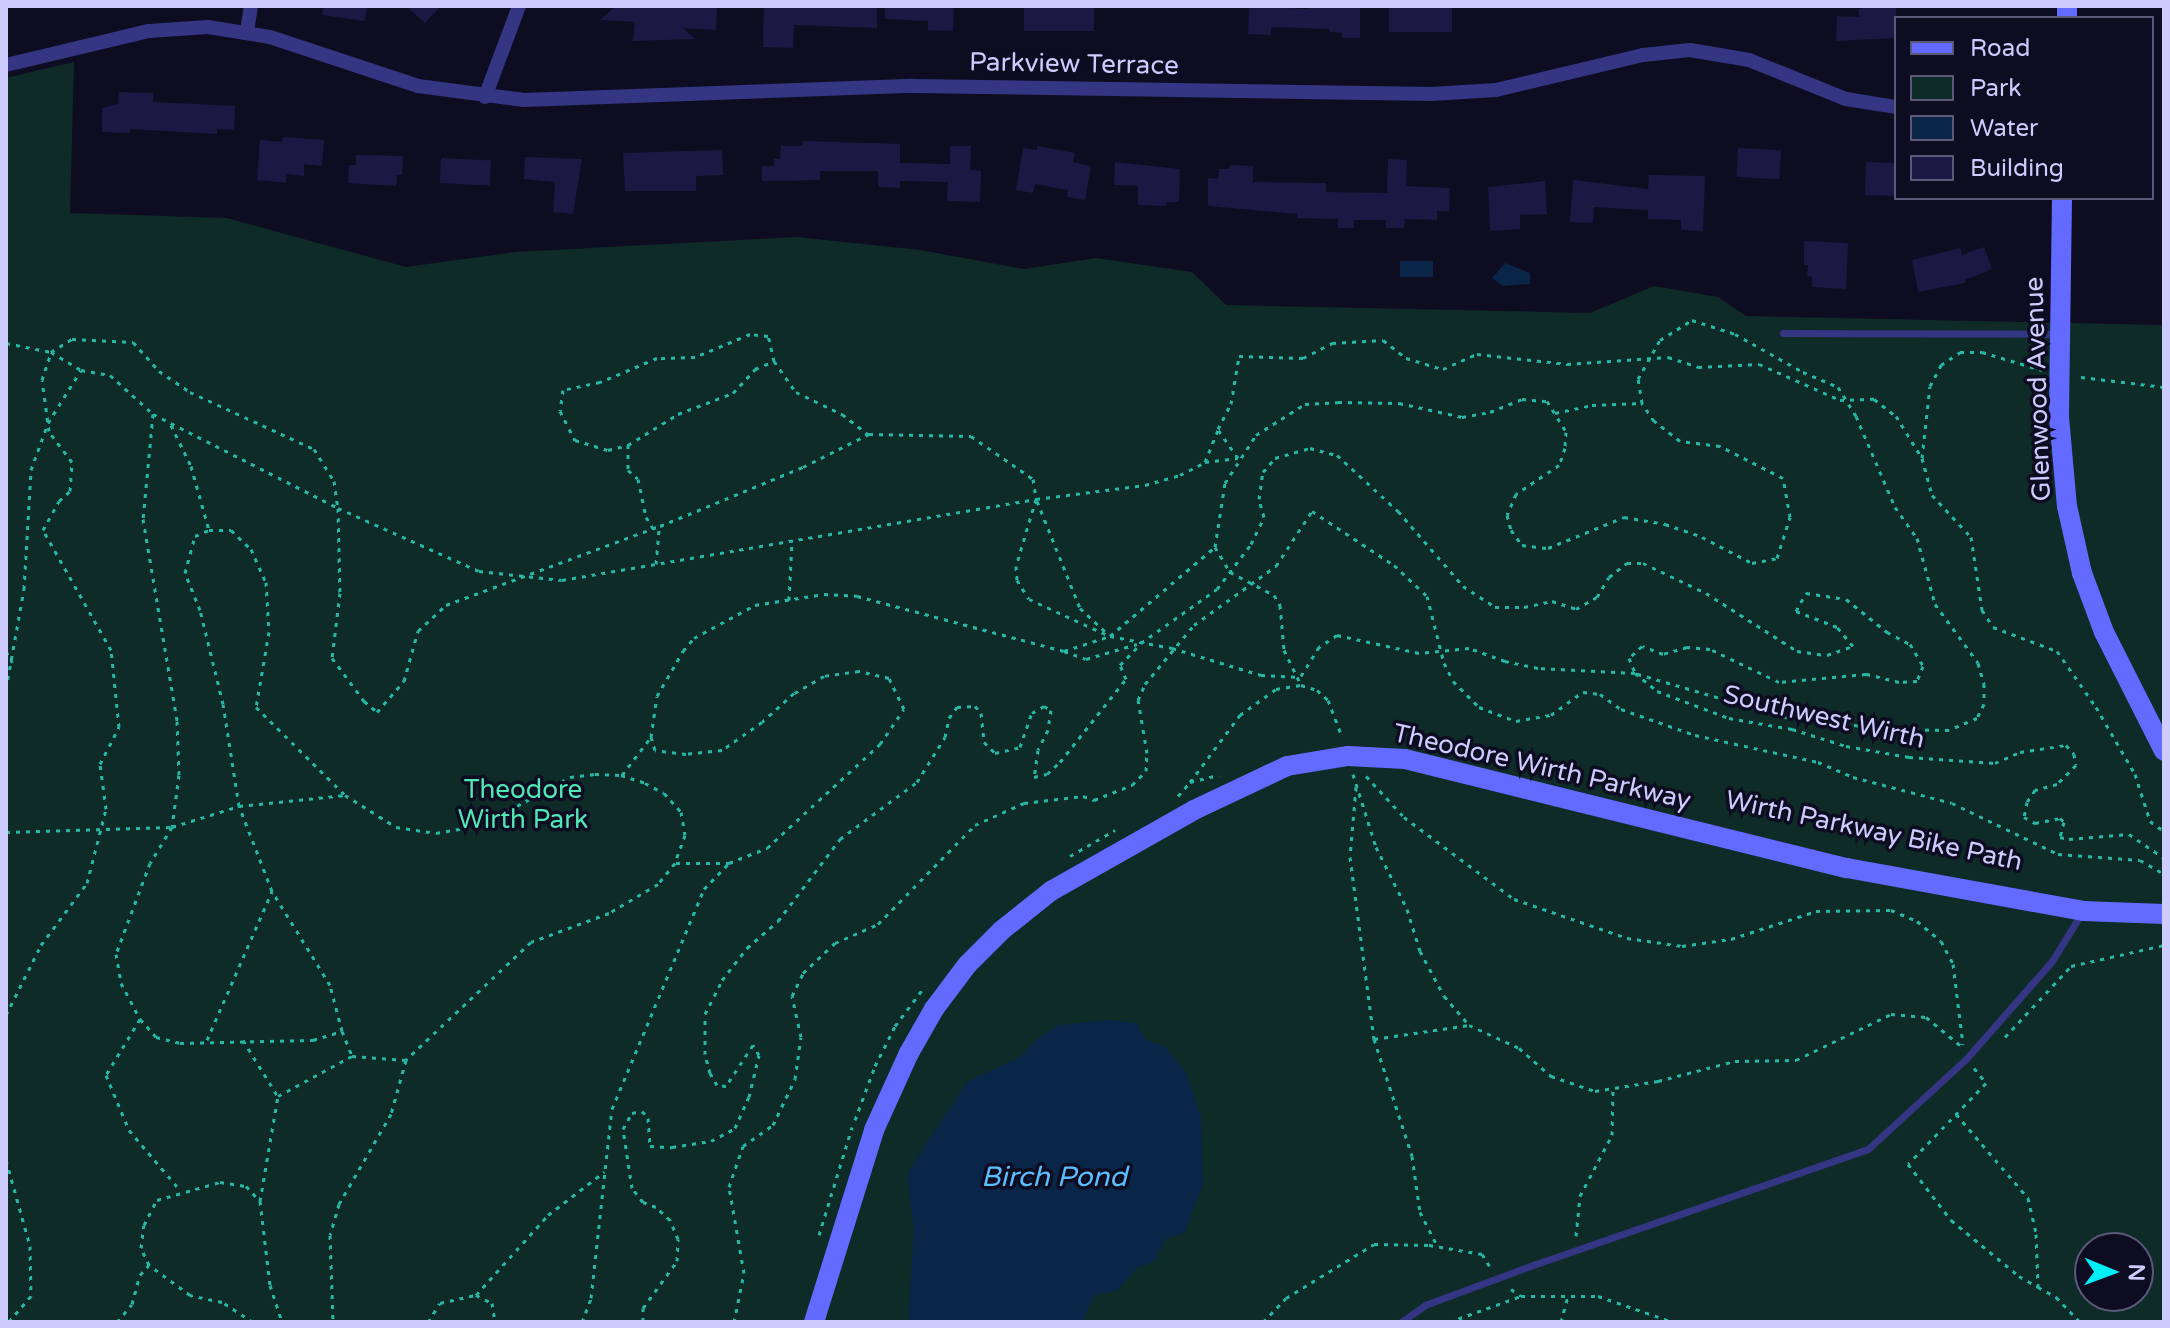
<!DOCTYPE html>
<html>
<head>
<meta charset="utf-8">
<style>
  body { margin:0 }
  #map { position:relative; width:2170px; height:1328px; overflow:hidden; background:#0e0c21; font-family:"Varela Round",sans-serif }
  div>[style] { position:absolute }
  .green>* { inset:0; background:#0e2b28 }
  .water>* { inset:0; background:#092547; transform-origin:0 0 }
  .building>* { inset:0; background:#1d1743; transform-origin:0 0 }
  .path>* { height:3px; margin-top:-1.5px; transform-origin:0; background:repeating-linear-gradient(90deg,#26b8a5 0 4px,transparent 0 10px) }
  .lane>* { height:7px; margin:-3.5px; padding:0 3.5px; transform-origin:3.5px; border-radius:3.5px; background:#343683 }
  .street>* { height:14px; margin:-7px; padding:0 7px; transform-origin:7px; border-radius:7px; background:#343683 }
  .secondary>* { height:20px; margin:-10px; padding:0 10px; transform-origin:10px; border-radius:10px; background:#636aff }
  span { translate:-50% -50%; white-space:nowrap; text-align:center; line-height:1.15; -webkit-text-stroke:7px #0e0c21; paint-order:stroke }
  .street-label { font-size:26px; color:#ceccff }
  .park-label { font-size:26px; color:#51e6b6 }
  .water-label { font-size:28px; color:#5abeff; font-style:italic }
  .frame { position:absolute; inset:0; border:8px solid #ceccff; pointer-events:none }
  .legend { position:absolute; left:1894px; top:16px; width:260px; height:184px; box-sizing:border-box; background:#0e0c21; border:2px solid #5b597a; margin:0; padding:10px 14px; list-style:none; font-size:24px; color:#ceccff }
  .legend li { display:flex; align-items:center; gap:16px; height:40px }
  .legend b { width:40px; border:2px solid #5b597a }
  .north { position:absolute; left:2074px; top:1232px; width:80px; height:80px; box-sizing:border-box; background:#0e0c21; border:2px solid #5b597a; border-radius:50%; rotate:91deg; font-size:22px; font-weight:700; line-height:32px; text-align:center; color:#ceccff }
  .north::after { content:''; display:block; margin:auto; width:28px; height:36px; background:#00eff7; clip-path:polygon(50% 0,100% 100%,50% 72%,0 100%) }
</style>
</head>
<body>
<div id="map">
  <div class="green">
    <i style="clip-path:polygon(evenodd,74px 62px,70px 213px,227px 218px,406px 267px,515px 252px,797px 237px,920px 250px,1024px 269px,1096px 258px,1192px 272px,1226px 305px,1590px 313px,1654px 286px,1718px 297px,1746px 316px,2164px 325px,2164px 1322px,6px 1322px,6px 78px,74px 62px,2090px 1248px,2138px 1248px,2138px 1296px,2090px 1296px,2090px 1248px)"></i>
  </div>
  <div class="water">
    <i style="left:1400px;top:261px;width:33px;height:16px"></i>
    <i style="clip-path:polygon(1505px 263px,1530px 273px,1530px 284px,1503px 286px,1492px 278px)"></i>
    <i style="clip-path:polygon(1108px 1020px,1136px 1023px,1146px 1040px,1165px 1047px,1186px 1072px,1201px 1117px,1203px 1184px,1185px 1232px,1166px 1239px,1154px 1261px,1137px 1268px,1117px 1291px,1095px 1295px,1082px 1322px,908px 1322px,914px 1230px,907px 1175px,923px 1148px,968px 1081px,1020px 1057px,1038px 1038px,1060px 1025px)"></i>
  </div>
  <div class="building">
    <i style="clip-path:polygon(323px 6px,367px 6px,365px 21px,322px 15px)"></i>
    <i style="clip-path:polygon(406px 6px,441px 6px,425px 23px)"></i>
    <i style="clip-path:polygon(616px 6px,717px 7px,716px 30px,683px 28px,695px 39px,633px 41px,635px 22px,600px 20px)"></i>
    <i style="clip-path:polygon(764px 6px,877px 6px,877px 28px,794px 25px,793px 48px,763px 47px)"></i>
    <i style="clip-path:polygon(885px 6px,954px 6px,953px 31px,928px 30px,928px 21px,885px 19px)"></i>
    <i style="left:1024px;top:6px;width:70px;height:25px"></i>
    <i style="clip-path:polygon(1249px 6px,1308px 9px,1308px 6px,1360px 6px,1360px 38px,1342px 38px,1342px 33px,1330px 32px,1330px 29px,1271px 27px,1271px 35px,1248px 34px)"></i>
    <i style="left:1389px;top:6px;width:63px;height:26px"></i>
    <i style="clip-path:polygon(1868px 7px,1896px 7px,1896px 38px,1836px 41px,1837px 16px,1859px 17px,1858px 9px)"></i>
    <i style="clip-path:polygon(119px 92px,153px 93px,153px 102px,235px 106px,234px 130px,217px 129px,217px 134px,130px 129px,130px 133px,102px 132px,102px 108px,118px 104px)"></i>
    <i style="clip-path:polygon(283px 137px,324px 140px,322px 166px,304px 164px,304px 176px,287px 174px,286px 183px,257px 180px,260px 140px,282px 142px)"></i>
    <i style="clip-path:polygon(803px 141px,900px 144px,900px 163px,950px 164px,950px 146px,971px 146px,970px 170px,981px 171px,980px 202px,947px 201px,948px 182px,900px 181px,900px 188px,878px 187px,878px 171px,820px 171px,820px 180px,762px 181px,762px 166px,774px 166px,774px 159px,780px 159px,781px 146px,803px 146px)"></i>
    <i style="clip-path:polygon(1037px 146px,1075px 153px,1073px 162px,1091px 166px,1085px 200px,1067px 197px,1068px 190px,1035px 184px,1033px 193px,1016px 190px,1023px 148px,1037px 150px)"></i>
    <i style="left:1738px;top:148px;width:43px;height:29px;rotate:3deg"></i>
    <i style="clip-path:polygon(722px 150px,723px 175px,696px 176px,696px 191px,625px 191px,623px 153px)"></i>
    <i style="clip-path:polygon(356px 155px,403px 156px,402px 175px,397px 175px,396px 186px,348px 183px,349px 165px,356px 165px)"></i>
    <i style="clip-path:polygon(525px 157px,582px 159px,573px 214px,553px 212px,555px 182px,524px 179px)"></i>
    <i style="left:441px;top:158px;width:50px;height:25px;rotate:3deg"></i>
    <i style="clip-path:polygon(1388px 159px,1407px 160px,1406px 186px,1450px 188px,1449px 211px,1437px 211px,1437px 220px,1405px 219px,1404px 228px,1386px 228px,1386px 220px,1354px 220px,1354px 228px,1338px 228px,1338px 219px,1297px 218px,1297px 214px,1208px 206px,1208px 178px,1218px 179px,1219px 169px,1229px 169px,1230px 165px,1253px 166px,1253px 182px,1326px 183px,1326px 192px,1387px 193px)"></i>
    <i style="clip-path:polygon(1115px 162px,1180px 169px,1179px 202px,1166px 202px,1166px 206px,1138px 205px,1138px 186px,1114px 185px)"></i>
    <i style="left:1866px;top:162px;width:30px;height:33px;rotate:2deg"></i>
    <i style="clip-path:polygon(1649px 175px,1705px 176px,1703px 231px,1681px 230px,1681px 220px,1648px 219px,1648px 210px,1594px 207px,1593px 223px,1570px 222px,1573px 180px,1648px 189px)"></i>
    <i style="clip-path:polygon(1545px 181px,1547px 214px,1520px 215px,1520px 229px,1490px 231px,1488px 187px)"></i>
    <i style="clip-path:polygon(1804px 241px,1848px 243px,1846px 289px,1812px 287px,1812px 277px,1807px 276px,1808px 265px,1804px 265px)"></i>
    <i style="clip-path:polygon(1984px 247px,1992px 269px,1965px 280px,1965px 283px,1918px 292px,1912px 260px,1960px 248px,1962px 255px)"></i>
  </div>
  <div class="path">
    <i style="left:6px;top:343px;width:46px;rotate:11.3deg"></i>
    <i style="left:51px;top:352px;width:35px;rotate:31deg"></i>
    <i style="left:81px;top:370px;width:29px;rotate:10deg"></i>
    <i style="left:110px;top:375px;width:58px;rotate:42.2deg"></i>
    <i style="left:153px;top:414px;width:208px;rotate:26.9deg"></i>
    <i style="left:338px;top:508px;width:154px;rotate:24.1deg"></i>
    <i style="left:479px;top:571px;width:83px;rotate:6.2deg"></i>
    <i style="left:562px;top:580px;width:481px;rotate:-9.7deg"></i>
    <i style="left:774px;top:361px;width:26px;rotate:-103deg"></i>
    <i style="left:768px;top:336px;width:18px;rotate:-174deg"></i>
    <i style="left:750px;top:334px;width:60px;rotate:157.3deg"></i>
    <i style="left:695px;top:357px;width:38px;rotate:178deg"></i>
    <i style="left:657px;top:358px;width:62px;rotate:157.2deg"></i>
    <i style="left:600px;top:382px;width:38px;rotate:168deg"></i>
    <i style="left:563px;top:390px;width:21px;rotate:98deg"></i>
    <i style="left:560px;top:411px;width:33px;rotate:63deg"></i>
    <i style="left:575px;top:440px;width:34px;rotate:17deg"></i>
    <i style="left:608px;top:450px;width:21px;rotate:-14deg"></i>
    <i style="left:628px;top:445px;width:59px;rotate:-31.8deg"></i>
    <i style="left:678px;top:414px;width:59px;rotate:-20.9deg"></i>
    <i style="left:733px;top:393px;width:33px;rotate:-47deg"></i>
    <i style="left:755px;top:369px;width:21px;rotate:-23deg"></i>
    <i style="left:774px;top:361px;width:38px;rotate:55deg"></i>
    <i style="left:796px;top:392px;width:51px;rotate:25.6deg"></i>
    <i style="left:842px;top:414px;width:33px;rotate:38deg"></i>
    <i style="left:2081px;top:377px;width:84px;rotate:6.9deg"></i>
    <i style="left:1555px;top:413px;width:38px;rotate:-12deg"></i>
    <i style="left:1592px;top:405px;width:50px;rotate:-2.3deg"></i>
    <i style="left:153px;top:414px;width:105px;rotate:95.4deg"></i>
    <i style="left:143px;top:519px;width:205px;rotate:80.4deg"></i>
    <i style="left:177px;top:721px;width:54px;rotate:87.9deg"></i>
    <i style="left:179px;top:775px;width:52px;rotate:97.7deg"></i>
    <i style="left:172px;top:827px;width:42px;rotate:121.4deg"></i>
    <i style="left:150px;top:863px;width:97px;rotate:110.5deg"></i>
    <i style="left:116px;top:954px;width:29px;rotate:80deg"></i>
    <i style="left:121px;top:983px;width:41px;rotate:62.2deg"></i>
    <i style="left:140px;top:1019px;width:24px;rotate:48deg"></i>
    <i style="left:156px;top:1037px;width:25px;rotate:14deg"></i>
    <i style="left:180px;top:1043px;width:133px;rotate:-1.3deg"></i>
    <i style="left:313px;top:1040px;width:30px;rotate:-17deg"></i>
    <i style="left:342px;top:1031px;width:48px;rotate:-104.6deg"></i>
    <i style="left:330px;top:985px;width:110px;rotate:-121.7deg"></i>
    <i style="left:272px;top:891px;width:91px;rotate:-111.2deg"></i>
    <i style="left:239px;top:806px;width:103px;rotate:-98.9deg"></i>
    <i style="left:223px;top:704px;width:97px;rotate:-103.7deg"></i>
    <i style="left:200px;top:610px;width:40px;rotate:-112deg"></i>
    <i style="left:185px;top:573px;width:38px;rotate:-75deg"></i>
    <i style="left:195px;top:536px;width:15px;rotate:-23deg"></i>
    <i style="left:209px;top:530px;width:22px"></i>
    <i style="left:231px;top:530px;width:28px;rotate:44deg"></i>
    <i style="left:251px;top:549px;width:36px;rotate:66deg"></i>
    <i style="left:266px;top:582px;width:50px;rotate:86.6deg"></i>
    <i style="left:269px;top:632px;width:76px;rotate:99.8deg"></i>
    <i style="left:256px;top:707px;width:125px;rotate:44.7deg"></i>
    <i style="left:345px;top:795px;width:60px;rotate:32.1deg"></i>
    <i style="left:396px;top:827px;width:40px;rotate:8.5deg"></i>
    <i style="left:436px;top:833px;width:47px;rotate:-9.9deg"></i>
    <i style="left:482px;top:825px;width:100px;rotate:-28.6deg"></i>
    <i style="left:570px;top:777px;width:25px;rotate:-7deg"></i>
    <i style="left:595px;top:774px;width:26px;rotate:2deg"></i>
    <i style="left:621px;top:775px;width:25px;rotate:18deg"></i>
    <i style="left:645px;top:783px;width:21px;rotate:28deg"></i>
    <i style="left:664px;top:793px;width:25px;rotate:48deg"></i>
    <i style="left:681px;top:812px;width:23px;rotate:80deg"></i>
    <i style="left:685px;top:835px;width:30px;rotate:110deg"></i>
    <i style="left:675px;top:863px;width:27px;rotate:129deg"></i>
    <i style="left:658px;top:884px;width:57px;rotate:149.4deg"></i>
    <i style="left:609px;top:913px;width:83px;rotate:159.6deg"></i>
    <i style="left:531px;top:942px;width:172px;rotate:136.7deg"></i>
    <i style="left:406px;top:1060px;width:56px;rotate:105.5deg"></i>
    <i style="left:391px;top:1114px;width:104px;rotate:120deg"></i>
    <i style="left:339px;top:1204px;width:32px;rotate:106deg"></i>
    <i style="left:330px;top:1235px;width:87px;rotate:88deg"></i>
    <i style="left:171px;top:425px;width:46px;rotate:64deg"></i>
    <i style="left:191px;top:466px;width:66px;rotate:74.3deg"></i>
    <i style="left:628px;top:445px;width:25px;rotate:90deg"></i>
    <i style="left:628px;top:470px;width:13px;rotate:42deg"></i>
    <i style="left:638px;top:479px;width:39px;rotate:78deg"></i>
    <i style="left:646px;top:517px;width:13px;rotate:58deg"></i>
    <i style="left:1922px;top:458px;width:38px;rotate:75deg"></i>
    <i style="left:1932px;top:495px;width:57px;rotate:47.1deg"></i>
    <i style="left:1971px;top:537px;width:74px;rotate:81.4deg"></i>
    <i style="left:1982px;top:610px;width:20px;rotate:57deg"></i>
    <i style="left:1993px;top:627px;width:68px;rotate:20.6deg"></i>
    <i style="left:2057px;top:651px;width:68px;rotate:55.1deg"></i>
    <i style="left:2096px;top:707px;width:78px;rotate:59.8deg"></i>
    <i style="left:2135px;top:774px;width:49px;rotate:72.3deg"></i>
    <i style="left:2150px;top:821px;width:17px;rotate:36deg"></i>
    <i style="left:1205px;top:462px;width:35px;rotate:-68deg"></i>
    <i style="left:1036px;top:499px;width:70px;rotate:106.6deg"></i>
    <i style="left:1016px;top:566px;width:14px;rotate:86deg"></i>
    <i style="left:1017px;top:580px;width:22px;rotate:58deg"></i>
    <i style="left:1029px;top:599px;width:89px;rotate:24.6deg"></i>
    <i style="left:1110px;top:636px;width:63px;rotate:11deg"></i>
    <i style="left:1172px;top:648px;width:93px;rotate:16.9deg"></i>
    <i style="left:1261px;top:675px;width:39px;rotate:3deg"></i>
    <i style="left:1037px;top:501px;width:115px;rotate:68.1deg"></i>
    <i style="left:1080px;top:608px;width:37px;rotate:43deg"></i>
    <i style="left:1215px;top:547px;width:29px;rotate:59deg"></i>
    <i style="left:1230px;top:572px;width:50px;rotate:27.6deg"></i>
    <i style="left:1274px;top:595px;width:12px;rotate:59deg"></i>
    <i style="left:1280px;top:605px;width:45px;rotate:84.9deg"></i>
    <i style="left:1284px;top:650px;width:39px;rotate:64deg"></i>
    <i style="left:656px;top:564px;width:36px;rotate:-85deg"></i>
    <i style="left:789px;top:600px;width:60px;rotate:-87.1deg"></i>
    <i style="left:6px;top:651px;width:13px;rotate:61deg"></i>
    <i style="left:1064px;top:651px;width:23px;rotate:20deg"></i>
    <i style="left:1086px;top:659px;width:53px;rotate:-16.4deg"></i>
    <i style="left:6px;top:689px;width:102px;rotate:-79.8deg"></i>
    <i style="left:24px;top:589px;width:119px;rotate:-86.6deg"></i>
    <i style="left:31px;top:470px;width:50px;rotate:-70.1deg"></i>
    <i style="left:48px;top:423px;width:62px;rotate:-58.1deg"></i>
    <i style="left:1353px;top:774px;width:77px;rotate:72.5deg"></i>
    <i style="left:1376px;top:847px;width:69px;rotate:63.4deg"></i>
    <i style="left:1407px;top:909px;width:44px;rotate:72.8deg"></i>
    <i style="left:1420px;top:951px;width:51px;rotate:61.9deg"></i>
    <i style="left:1444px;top:996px;width:38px;rotate:49deg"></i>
    <i style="left:1469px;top:1025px;width:55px;rotate:24.7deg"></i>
    <i style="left:1519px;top:1048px;width:43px;rotate:41.2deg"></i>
    <i style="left:1551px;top:1076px;width:46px;rotate:18.8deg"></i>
    <i style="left:1595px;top:1091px;width:64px;rotate:-9deg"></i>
    <i style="left:1658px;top:1081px;width:80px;rotate:-14.6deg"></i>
    <i style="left:1735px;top:1061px;width:61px;rotate:-0.9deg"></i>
    <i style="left:1796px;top:1060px;width:106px;rotate:-25.8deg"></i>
    <i style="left:1891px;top:1014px;width:35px;rotate:5deg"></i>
    <i style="left:1926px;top:1017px;width:45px;rotate:39.6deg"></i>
    <i style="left:622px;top:775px;width:48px;rotate:-52.7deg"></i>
    <i style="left:1366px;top:776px;width:56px;rotate:47.2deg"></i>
    <i style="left:1404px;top:817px;width:137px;rotate:36.7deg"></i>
    <i style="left:1514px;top:899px;width:120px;rotate:19deg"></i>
    <i style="left:1627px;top:938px;width:56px;rotate:8.3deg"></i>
    <i style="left:1682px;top:946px;width:49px;rotate:-8.1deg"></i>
    <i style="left:1731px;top:939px;width:89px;rotate:-18.2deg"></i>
    <i style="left:1816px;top:911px;width:75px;rotate:-0.8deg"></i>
    <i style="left:1891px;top:910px;width:28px;rotate:23deg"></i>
    <i style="left:1917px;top:921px;width:31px;rotate:40deg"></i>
    <i style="left:1941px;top:941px;width:26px;rotate:62deg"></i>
    <i style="left:1953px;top:964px;width:81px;rotate:82.9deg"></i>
    <i style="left:1190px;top:782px;width:84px;rotate:-53.3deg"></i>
    <i style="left:1240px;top:715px;width:44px;rotate:-35.8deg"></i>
    <i style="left:1276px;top:689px;width:25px;rotate:-9deg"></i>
    <i style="left:1301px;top:685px;width:17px;rotate:17deg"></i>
    <i style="left:1317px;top:690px;width:15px;rotate:42deg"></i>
    <i style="left:1328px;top:700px;width:39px;rotate:69deg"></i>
    <i style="left:1356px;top:787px;width:70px;rotate:94.9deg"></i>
    <i style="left:1350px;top:857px;width:184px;rotate:82.5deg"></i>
    <i style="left:1374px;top:1039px;width:123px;rotate:72deg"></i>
    <i style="left:1412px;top:1156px;width:57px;rotate:81.9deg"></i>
    <i style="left:1420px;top:1212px;width:38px;rotate:63deg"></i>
    <i style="left:1178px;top:796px;width:18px;rotate:-49deg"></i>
    <i style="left:1190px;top:782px;width:30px;rotate:-14deg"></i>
    <i style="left:6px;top:832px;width:166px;rotate:-1.7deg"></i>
    <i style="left:172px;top:827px;width:70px;rotate:-17.4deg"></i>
    <i style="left:239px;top:806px;width:107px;rotate:-5.9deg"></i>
    <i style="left:1070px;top:856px;width:52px;rotate:-30deg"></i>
    <i style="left:676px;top:863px;width:53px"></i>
    <i style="left:6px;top:1015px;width:78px;rotate:-63.4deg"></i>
    <i style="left:41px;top:945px;width:77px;rotate:-53.4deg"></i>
    <i style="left:87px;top:883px;width:76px;rotate:-75.6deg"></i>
    <i style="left:106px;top:809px;width:45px;rotate:-97.6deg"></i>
    <i style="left:100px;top:764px;width:42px;rotate:-62.8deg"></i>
    <i style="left:119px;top:727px;width:77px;rotate:-95.9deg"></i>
    <i style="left:111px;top:650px;width:138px;rotate:-119.5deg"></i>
    <i style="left:43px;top:530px;width:33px;rotate:-61deg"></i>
    <i style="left:59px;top:501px;width:15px;rotate:-42deg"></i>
    <i style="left:70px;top:491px;width:29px;rotate:-86deg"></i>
    <i style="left:72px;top:462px;width:39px;rotate:-127deg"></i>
    <i style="left:49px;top:431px;width:51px;rotate:-97.8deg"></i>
    <i style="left:42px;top:380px;width:29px;rotate:-72deg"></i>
    <i style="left:51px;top:352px;width:25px;rotate:-32deg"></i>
    <i style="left:72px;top:339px;width:61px;rotate:2.8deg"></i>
    <i style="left:133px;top:342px;width:39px;rotate:48deg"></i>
    <i style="left:159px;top:371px;width:37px;rotate:34deg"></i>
    <i style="left:190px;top:392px;width:136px;rotate:24.7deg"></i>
    <i style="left:314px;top:449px;width:38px;rotate:58deg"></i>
    <i style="left:334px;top:481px;width:27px;rotate:82deg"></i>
    <i style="left:338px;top:508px;width:85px;rotate:88.7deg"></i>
    <i style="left:340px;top:593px;width:65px;rotate:97deg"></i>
    <i style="left:332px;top:658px;width:54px;rotate:53.3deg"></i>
    <i style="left:364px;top:701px;width:17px;rotate:40deg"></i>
    <i style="left:377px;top:712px;width:41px;rotate:-48.9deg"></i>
    <i style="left:404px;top:681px;width:52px;rotate:-74.4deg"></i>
    <i style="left:418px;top:631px;width:38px;rotate:-43deg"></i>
    <i style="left:446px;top:605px;width:228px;rotate:-20.3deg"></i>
    <i style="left:660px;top:526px;width:155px;rotate:-22.4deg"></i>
    <i style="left:803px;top:467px;width:74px;rotate:-26.6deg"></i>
    <i style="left:869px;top:434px;width:102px;rotate:1.1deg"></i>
    <i style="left:971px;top:436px;width:75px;rotate:34.7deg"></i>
    <i style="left:1033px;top:479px;width:20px;rotate:81deg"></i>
    <i style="left:1036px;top:499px;width:110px;rotate:-7.3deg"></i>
    <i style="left:1145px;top:485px;width:36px;rotate:-16deg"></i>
    <i style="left:1180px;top:475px;width:28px;rotate:-27deg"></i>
    <i style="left:1205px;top:462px;width:33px;rotate:-7deg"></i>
    <i style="left:1238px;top:458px;width:35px;rotate:-125deg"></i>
    <i style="left:1218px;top:429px;width:28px;rotate:-63deg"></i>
    <i style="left:1231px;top:404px;width:49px;rotate:-80.5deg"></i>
    <i style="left:1239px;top:356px;width:64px;rotate:1.8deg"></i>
    <i style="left:1303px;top:358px;width:33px;rotate:-27deg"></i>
    <i style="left:1332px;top:343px;width:51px;rotate:-3.4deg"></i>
    <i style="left:1383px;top:340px;width:29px;rotate:38deg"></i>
    <i style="left:1406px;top:358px;width:39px;rotate:17deg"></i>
    <i style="left:1443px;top:369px;width:37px;rotate:-24deg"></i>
    <i style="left:1477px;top:354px;width:91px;rotate:6.3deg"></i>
    <i style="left:1567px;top:364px;width:101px;rotate:-4deg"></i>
    <i style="left:1668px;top:357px;width:32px;rotate:18deg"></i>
    <i style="left:1698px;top:367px;width:61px;rotate:-2.8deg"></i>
    <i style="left:1759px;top:364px;width:89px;rotate:24deg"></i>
    <i style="left:1840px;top:400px;width:34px;rotate:-2deg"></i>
    <i style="left:1874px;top:399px;width:28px;rotate:38deg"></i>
    <i style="left:1896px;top:416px;width:49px;rotate:58.2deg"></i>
    <i style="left:1922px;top:458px;width:72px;rotate:-83.7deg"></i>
    <i style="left:1930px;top:386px;width:24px;rotate:-62deg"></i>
    <i style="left:1941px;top:365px;width:23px;rotate:-34deg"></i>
    <i style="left:1960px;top:352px;width:22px"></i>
    <i style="left:1982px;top:352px;width:63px;rotate:16.7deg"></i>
    <i style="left:140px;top:1019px;width:66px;rotate:121.3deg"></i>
    <i style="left:106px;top:1075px;width:60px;rotate:67.3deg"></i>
    <i style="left:129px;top:1130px;width:79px;rotate:49.6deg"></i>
    <i style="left:342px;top:1031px;width:27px;rotate:68deg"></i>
    <i style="left:2005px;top:1037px;width:97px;rotate:-47.1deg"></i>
    <i style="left:2071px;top:966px;width:95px;rotate:-12.7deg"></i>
    <i style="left:1374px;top:1039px;width:96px;rotate:-8.4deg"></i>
    <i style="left:207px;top:1040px;width:163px;rotate:-66.4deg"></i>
    <i style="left:243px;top:1040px;width:65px;rotate:58.3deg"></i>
    <i style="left:1974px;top:1068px;width:19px;rotate:51deg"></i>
    <i style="left:1986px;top:1083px;width:112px;rotate:133.9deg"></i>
    <i style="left:1908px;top:1164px;width:71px;rotate:52.5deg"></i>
    <i style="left:1951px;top:1220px;width:88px;rotate:39.5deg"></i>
    <i style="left:2019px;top:1276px;width:22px;rotate:30deg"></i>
    <i style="left:1956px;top:1114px;width:111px;rotate:49.4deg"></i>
    <i style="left:2028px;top:1198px;width:37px;rotate:77deg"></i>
    <i style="left:2036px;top:1234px;width:53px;rotate:87.8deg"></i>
    <i style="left:2038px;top:1287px;width:21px;rotate:29deg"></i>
    <i style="left:2056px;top:1297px;width:35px;rotate:46deg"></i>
    <i style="left:855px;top:1120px;width:58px;rotate:-69.7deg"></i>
    <i style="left:875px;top:1066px;width:45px;rotate:-63.4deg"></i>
    <i style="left:895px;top:1026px;width:50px;rotate:-53.1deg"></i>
    <i style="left:6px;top:1160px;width:89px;rotate:74.4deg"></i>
    <i style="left:30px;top:1246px;width:50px;rotate:88.9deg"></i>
    <i style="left:31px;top:1296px;width:35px;rotate:131deg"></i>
    <i style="left:260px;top:1201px;width:107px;rotate:-80.3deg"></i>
    <i style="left:278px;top:1096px;width:84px;rotate:-28.4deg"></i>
    <i style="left:352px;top:1056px;width:53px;rotate:4.3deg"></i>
    <i style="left:819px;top:1235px;width:113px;rotate:-73deg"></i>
    <i style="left:1576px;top:1236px;width:40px;rotate:-84.3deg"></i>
    <i style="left:1580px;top:1196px;width:69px;rotate:-62.3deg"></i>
    <i style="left:1612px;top:1135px;width:47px;rotate:-88.8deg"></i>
    <i style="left:1511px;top:1289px;width:12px;rotate:35deg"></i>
    <i style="left:476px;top:1295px;width:108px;rotate:-48deg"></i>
    <i style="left:548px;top:1215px;width:71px;rotate:-37.5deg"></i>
    <i style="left:117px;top:1322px;width:23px;rotate:-50deg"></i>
    <i style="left:132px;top:1304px;width:30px;rotate:-75deg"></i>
    <i style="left:140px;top:1275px;width:13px;rotate:-48deg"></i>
    <i style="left:253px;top:1322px;width:37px;rotate:-147deg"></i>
    <i style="left:222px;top:1302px;width:33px;rotate:-168deg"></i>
    <i style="left:190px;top:1295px;width:51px;rotate:-143.8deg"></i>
    <i style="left:149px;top:1265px;width:19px;rotate:-115deg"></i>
    <i style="left:141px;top:1248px;width:23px;rotate:-83deg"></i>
    <i style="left:144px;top:1225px;width:28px;rotate:-63deg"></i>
    <i style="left:157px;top:1200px;width:66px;rotate:-15.9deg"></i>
    <i style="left:220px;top:1182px;width:26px;rotate:9deg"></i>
    <i style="left:246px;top:1186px;width:21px;rotate:47deg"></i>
    <i style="left:260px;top:1201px;width:85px;rotate:83.2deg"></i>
    <i style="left:270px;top:1285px;width:39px;rotate:72deg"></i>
    <i style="left:428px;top:1322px;width:22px;rotate:-58deg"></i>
    <i style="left:440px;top:1303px;width:37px;rotate:-13deg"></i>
    <i style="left:476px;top:1295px;width:18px;rotate:27deg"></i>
    <i style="left:492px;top:1303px;width:19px;rotate:81deg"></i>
    <i style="left:582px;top:1322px;width:26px;rotate:-69deg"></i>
    <i style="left:591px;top:1298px;width:190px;rotate:-83.7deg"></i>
    <i style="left:612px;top:1109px;width:238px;rotate:-67.3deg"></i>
    <i style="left:704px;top:889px;width:36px;rotate:-46deg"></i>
    <i style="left:729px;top:863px;width:41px;rotate:-21.5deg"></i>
    <i style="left:767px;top:848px;width:154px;rotate:-42.6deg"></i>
    <i style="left:880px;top:744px;width:42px;rotate:-55.6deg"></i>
    <i style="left:904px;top:709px;width:34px;rotate:-116deg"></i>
    <i style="left:889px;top:678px;width:31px;rotate:-167deg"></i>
    <i style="left:859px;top:671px;width:35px;rotate:172deg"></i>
    <i style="left:824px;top:676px;width:34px;rotate:150deg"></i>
    <i style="left:794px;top:693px;width:43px;rotate:137.8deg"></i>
    <i style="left:762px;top:722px;width:49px;rotate:145deg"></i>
    <i style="left:722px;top:750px;width:36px;rotate:174deg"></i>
    <i style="left:686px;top:754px;width:31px;rotate:-173deg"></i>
    <i style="left:655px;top:750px;width:14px;rotate:-107deg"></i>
    <i style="left:651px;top:737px;width:41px;rotate:-81.7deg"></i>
    <i style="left:657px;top:696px;width:52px;rotate:-60deg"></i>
    <i style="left:683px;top:651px;width:17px;rotate:-50deg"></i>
    <i style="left:694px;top:638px;width:69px;rotate:-28.4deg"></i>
    <i style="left:755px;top:605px;width:70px;rotate:-9.1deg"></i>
    <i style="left:824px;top:594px;width:33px;rotate:3deg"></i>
    <i style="left:857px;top:596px;width:214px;rotate:14.9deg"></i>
    <i style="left:1064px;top:651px;width:48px;rotate:-18.1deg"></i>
    <i style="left:1110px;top:636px;width:138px;rotate:-40.3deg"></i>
    <i style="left:1215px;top:547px;width:65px;rotate:-81.1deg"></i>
    <i style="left:1225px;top:483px;width:57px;rotate:-57.1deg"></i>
    <i style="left:1256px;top:435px;width:58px;rotate:-32.3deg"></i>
    <i style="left:1305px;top:404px;width:33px;rotate:-3deg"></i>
    <i style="left:1338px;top:402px;width:61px;rotate:0.9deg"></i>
    <i style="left:1399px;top:403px;width:65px;rotate:12.5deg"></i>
    <i style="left:1462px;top:417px;width:28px;rotate:-10deg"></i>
    <i style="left:1490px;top:412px;width:35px;rotate:-22deg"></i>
    <i style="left:1522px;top:399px;width:25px;rotate:5deg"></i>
    <i style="left:1547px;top:401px;width:36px;rotate:58deg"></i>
    <i style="left:1566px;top:432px;width:16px;rotate:94deg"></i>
    <i style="left:1565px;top:448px;width:18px;rotate:109deg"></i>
    <i style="left:1559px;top:465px;width:52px;rotate:146deg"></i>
    <i style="left:1516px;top:494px;width:23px;rotate:113deg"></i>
    <i style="left:1507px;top:515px;width:16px;rotate:75deg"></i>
    <i style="left:1511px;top:530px;width:19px;rotate:54deg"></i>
    <i style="left:1522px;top:545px;width:26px;rotate:7deg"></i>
    <i style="left:1548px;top:548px;width:82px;rotate:-22.2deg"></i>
    <i style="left:1624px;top:517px;width:42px;rotate:9.7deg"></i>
    <i style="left:1665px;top:524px;width:39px;rotate:19deg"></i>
    <i style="left:1702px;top:537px;width:56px;rotate:27.5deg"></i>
    <i style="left:1752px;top:563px;width:25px;rotate:-11deg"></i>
    <i style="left:1777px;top:558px;width:43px;rotate:-72.4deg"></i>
    <i style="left:1790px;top:517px;width:40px;rotate:-100deg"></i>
    <i style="left:1783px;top:478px;width:71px;rotate:-153.1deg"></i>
    <i style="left:1720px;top:446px;width:40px;rotate:-172.9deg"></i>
    <i style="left:1680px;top:441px;width:33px;rotate:-142deg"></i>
    <i style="left:1654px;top:421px;width:22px;rotate:-124deg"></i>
    <i style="left:1642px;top:403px;width:24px;rotate:-99deg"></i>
    <i style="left:1638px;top:379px;width:45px;rotate:-60.6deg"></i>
    <i style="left:1660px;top:340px;width:38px;rotate:-32deg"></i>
    <i style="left:1692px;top:320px;width:45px;rotate:18deg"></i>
    <i style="left:1735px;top:334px;width:78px;rotate:29.2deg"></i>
    <i style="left:1803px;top:372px;width:38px;rotate:23deg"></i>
    <i style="left:1838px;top:387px;width:34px;rotate:58deg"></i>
    <i style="left:1856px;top:416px;width:99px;rotate:66.8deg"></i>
    <i style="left:1895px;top:507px;width:38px;rotate:55deg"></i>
    <i style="left:1917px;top:538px;width:68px;rotate:74.7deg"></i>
    <i style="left:1935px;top:604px;width:73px;rotate:53.9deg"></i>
    <i style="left:1978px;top:663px;width:22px;rotate:74deg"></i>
    <i style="left:1984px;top:684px;width:20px;rotate:90deg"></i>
    <i style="left:1984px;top:704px;width:16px;rotate:117deg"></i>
    <i style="left:1977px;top:718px;width:30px;rotate:157deg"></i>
    <i style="left:1949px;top:730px;width:61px;rotate:-179.1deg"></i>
    <i style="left:1888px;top:729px;width:104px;rotate:-173.4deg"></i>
    <i style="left:1785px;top:717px;width:156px;rotate:-163.7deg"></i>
    <i style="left:1635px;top:673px;width:97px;rotate:-177deg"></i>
    <i style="left:1538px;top:668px;width:34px;rotate:-168deg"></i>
    <i style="left:1505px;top:661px;width:38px;rotate:-160deg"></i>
    <i style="left:1469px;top:648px;width:50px;rotate:174.3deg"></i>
    <i style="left:1419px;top:653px;width:84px;rotate:-167.6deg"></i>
    <i style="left:1337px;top:635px;width:22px;rotate:146deg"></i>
    <i style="left:1319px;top:647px;width:36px;rotate:122deg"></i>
    <i style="left:643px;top:1322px;width:14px;rotate:-90deg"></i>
    <i style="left:643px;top:1308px;width:58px;rotate:-54.1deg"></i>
    <i style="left:677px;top:1261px;width:22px;rotate:-87deg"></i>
    <i style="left:678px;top:1239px;width:21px;rotate:-113deg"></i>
    <i style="left:670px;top:1220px;width:19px;rotate:-137deg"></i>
    <i style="left:656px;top:1207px;width:14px;rotate:-159deg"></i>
    <i style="left:643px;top:1202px;width:18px;rotate:-128deg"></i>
    <i style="left:632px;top:1188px;width:60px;rotate:-98.7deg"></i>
    <i style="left:623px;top:1129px;width:18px;rotate:-61deg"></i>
    <i style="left:632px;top:1113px;width:10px;rotate:-11deg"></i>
    <i style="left:642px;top:1111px;width:9px;rotate:49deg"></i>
    <i style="left:648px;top:1118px;width:28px;rotate:86deg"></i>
    <i style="left:650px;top:1146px;width:22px;rotate:3deg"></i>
    <i style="left:672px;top:1147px;width:39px;rotate:-9deg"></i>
    <i style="left:711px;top:1141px;width:27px;rotate:-28deg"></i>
    <i style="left:735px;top:1128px;width:34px;rotate:-66deg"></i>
    <i style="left:749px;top:1097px;width:43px;rotate:-76.6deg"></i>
    <i style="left:759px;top:1055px;width:12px;rotate:-121deg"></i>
    <i style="left:753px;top:1045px;width:49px;rotate:123.4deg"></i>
    <i style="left:726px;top:1086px;width:9px;rotate:-174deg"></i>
    <i style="left:717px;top:1085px;width:14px;rotate:-120deg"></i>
    <i style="left:710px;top:1073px;width:20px;rotate:-105deg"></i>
    <i style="left:705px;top:1054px;width:40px;rotate:-90deg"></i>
    <i style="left:705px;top:1014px;width:38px;rotate:-63deg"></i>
    <i style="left:722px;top:980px;width:41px;rotate:-52deg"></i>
    <i style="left:747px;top:948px;width:41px;rotate:-41.1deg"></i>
    <i style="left:778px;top:921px;width:103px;rotate:-52.9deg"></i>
    <i style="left:840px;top:839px;width:96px;rotate:-36.5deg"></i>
    <i style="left:917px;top:782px;width:53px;rotate:-58.1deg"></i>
    <i style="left:945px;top:737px;width:19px;rotate:-78deg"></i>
    <i style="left:949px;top:718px;width:14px;rotate:-54deg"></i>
    <i style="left:957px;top:707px;width:18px;rotate:-3deg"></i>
    <i style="left:975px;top:706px;width:9px;rotate:49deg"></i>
    <i style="left:981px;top:713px;width:29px;rotate:84deg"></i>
    <i style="left:984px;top:742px;width:16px;rotate:45deg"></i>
    <i style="left:995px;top:753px;width:26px;rotate:-13deg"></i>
    <i style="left:1020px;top:747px;width:36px;rotate:-71deg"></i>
    <i style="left:1032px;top:713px;width:14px;rotate:-30deg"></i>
    <i style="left:1044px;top:706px;width:8px;rotate:30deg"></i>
    <i style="left:1051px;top:710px;width:20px;rotate:99deg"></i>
    <i style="left:1048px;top:730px;width:22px;rotate:117deg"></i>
    <i style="left:1038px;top:750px;width:27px;rotate:98deg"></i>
    <i style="left:1034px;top:777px;width:13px;rotate:-13deg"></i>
    <i style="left:1047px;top:774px;width:18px;rotate:-43deg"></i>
    <i style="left:1060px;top:762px;width:106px;rotate:-51.5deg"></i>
    <i style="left:1126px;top:679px;width:15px;rotate:-113deg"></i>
    <i style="left:1120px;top:665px;width:30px;rotate:-46deg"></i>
    <i style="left:1141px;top:643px;width:93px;rotate:-35.4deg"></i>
    <i style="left:1217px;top:589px;width:56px;rotate:-52.9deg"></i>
    <i style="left:1251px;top:544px;width:30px;rotate:-64deg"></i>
    <i style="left:1264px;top:517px;width:19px;rotate:-106deg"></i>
    <i style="left:1259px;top:499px;width:27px;rotate:-82deg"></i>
    <i style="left:1263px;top:472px;width:18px;rotate:-49deg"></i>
    <i style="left:1275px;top:458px;width:36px;rotate:-16deg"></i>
    <i style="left:1310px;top:448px;width:28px;rotate:15deg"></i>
    <i style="left:1337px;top:455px;width:83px;rotate:42.6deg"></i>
    <i style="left:1398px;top:511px;width:99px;rotate:49.1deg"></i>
    <i style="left:1463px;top:586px;width:38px;rotate:33deg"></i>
    <i style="left:1495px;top:607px;width:29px"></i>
    <i style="left:1524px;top:607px;width:29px;rotate:-12deg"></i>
    <i style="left:1552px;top:601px;width:25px;rotate:18deg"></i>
    <i style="left:1576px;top:609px;width:24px;rotate:-30deg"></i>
    <i style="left:1597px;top:597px;width:23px;rotate:-59deg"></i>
    <i style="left:1609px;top:577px;width:23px;rotate:-38deg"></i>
    <i style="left:1627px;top:563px;width:16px"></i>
    <i style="left:1643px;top:563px;width:70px;rotate:25.5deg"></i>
    <i style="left:1706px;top:593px;width:108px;rotate:32.5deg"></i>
    <i style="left:1797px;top:651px;width:30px;rotate:8deg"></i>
    <i style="left:1827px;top:655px;width:28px;rotate:-19deg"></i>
    <i style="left:1853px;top:646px;width:25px;rotate:-130deg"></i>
    <i style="left:1837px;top:627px;width:44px;rotate:-158.7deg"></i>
    <i style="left:1796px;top:611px;width:21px;rotate:-61deg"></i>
    <i style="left:1806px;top:593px;width:40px;rotate:8.5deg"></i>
    <i style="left:1846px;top:599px;width:53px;rotate:38.8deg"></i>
    <i style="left:1887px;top:632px;width:26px;rotate:28deg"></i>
    <i style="left:1910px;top:644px;width:26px;rotate:59deg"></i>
    <i style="left:1923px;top:666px;width:16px;rotate:112deg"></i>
    <i style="left:1917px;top:681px;width:18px;rotate:177deg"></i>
    <i style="left:1899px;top:682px;width:34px;rotate:-166deg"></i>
    <i style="left:1866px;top:674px;width:87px;rotate:174.7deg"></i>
    <i style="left:1779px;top:682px;width:76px;rotate:-154.4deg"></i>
    <i style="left:1710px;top:649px;width:23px;rotate:-175deg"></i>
    <i style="left:1687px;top:647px;width:25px;rotate:164deg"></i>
    <i style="left:1663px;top:654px;width:22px;rotate:-159deg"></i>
    <i style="left:1642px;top:646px;width:18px;rotate:137deg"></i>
    <i style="left:1629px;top:658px;width:16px;rotate:68deg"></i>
    <i style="left:1635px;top:673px;width:28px;rotate:39deg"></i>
    <i style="left:1657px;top:691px;width:77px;rotate:20.6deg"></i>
    <i style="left:1729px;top:718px;width:64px;rotate:9.9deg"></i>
    <i style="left:1792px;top:729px;width:57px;rotate:17.5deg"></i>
    <i style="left:1846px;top:746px;width:64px;rotate:9.9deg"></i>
    <i style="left:1909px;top:757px;width:86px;rotate:4deg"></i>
    <i style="left:1995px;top:763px;width:27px;rotate:-24deg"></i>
    <i style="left:2020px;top:752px;width:47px;rotate:-8.7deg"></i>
    <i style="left:2066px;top:745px;width:12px;rotate:48deg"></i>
    <i style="left:2074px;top:754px;width:11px;rotate:80deg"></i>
    <i style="left:2076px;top:765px;width:27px;rotate:135deg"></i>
    <i style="left:2057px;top:784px;width:23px;rotate:165deg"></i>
    <i style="left:2035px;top:790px;width:14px;rotate:124deg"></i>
    <i style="left:2027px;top:802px;width:15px;rotate:101deg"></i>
    <i style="left:2024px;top:817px;width:13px;rotate:29deg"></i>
    <i style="left:2035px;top:823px;width:25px;rotate:-11deg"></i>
    <i style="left:2060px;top:818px;width:6px;rotate:45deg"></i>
    <i style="left:2064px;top:822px;width:16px;rotate:105deg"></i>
    <i style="left:2060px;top:837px;width:9px;rotate:13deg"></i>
    <i style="left:2069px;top:839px;width:60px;rotate:-4.8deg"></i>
    <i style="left:2129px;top:834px;width:42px;rotate:34.4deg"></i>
    <i style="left:734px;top:1322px;width:50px;rotate:-78.5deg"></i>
    <i style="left:744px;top:1273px;width:87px;rotate:-99.9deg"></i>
    <i style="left:729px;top:1187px;width:43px;rotate:-71.1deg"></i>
    <i style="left:743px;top:1146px;width:37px;rotate:-35deg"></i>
    <i style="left:773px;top:1125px;width:51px;rotate:-64.4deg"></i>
    <i style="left:795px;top:1079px;width:42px;rotate:-81.9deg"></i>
    <i style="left:801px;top:1037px;width:42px;rotate:-102.4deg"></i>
    <i style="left:792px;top:996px;width:25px;rotate:-64deg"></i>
    <i style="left:803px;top:973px;width:44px;rotate:-43.2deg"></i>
    <i style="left:835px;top:943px;width:47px;rotate:-23.8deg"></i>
    <i style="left:878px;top:924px;width:139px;rotate:-45.6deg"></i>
    <i style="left:975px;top:825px;width:54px;rotate:-24.2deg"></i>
    <i style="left:1024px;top:803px;width:59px;rotate:-6.8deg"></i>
    <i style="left:1083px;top:796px;width:12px;rotate:20deg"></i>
    <i style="left:1094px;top:800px;width:41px;rotate:-21.5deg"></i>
    <i style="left:1132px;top:785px;width:20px;rotate:-45deg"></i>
    <i style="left:1146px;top:771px;width:18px;rotate:-87deg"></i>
    <i style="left:1147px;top:753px;width:54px;rotate:-99.6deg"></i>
    <i style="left:1138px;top:700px;width:17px;rotate:-66deg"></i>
    <i style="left:1145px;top:684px;width:77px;rotate:-50.3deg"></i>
    <i style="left:1194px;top:625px;width:101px;rotate:-35.7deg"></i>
    <i style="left:1276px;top:566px;width:66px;rotate:-56.8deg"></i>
    <i style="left:1312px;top:511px;width:98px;rotate:33.4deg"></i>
    <i style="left:1394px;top:565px;width:45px;rotate:43.2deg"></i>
    <i style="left:1427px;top:596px;width:69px;rotate:75.8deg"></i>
    <i style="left:1444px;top:663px;width:20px;rotate:63deg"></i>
    <i style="left:1453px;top:681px;width:37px;rotate:45deg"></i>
    <i style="left:1479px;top:707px;width:40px;rotate:21deg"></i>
    <i style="left:1516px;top:721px;width:36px;rotate:-10deg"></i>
    <i style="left:1551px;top:715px;width:39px;rotate:-36deg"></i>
    <i style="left:1583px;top:692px;width:17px;rotate:7deg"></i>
    <i style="left:1600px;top:694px;width:26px;rotate:36deg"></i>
    <i style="left:1621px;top:709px;width:78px;rotate:19.4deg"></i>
    <i style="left:1695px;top:735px;width:126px;rotate:12.4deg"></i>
    <i style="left:1818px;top:762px;width:38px;rotate:23deg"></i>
    <i style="left:1853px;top:777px;width:102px;rotate:14.7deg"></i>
    <i style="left:1952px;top:803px;width:118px;rotate:25.7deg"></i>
    <i style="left:2058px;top:854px;width:82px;rotate:4.2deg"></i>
    <i style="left:2140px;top:860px;width:28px;rotate:30deg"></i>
    <i style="left:1263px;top:1322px;width:33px;rotate:-46deg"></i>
    <i style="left:1286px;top:1298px;width:103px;rotate:-31.5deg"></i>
    <i style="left:1374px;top:1244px;width:55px;rotate:1deg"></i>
    <i style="left:1429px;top:1245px;width:54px;rotate:9.6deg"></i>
    <i style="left:1482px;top:1254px;width:15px;rotate:58deg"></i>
    <i style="left:1449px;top:1322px;width:77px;rotate:-19.9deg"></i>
    <i style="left:1521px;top:1296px;width:77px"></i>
    <i style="left:1598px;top:1296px;width:79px;rotate:19.1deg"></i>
    <i style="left:1561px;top:1322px;width:27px;rotate:-75deg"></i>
  </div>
  <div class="lane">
    <i style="left:1783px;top:333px;width:274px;rotate:0.2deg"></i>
    <i style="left:1401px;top:1322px;width:29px;rotate:-35deg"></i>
    <i style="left:1425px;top:1305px;width:118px;rotate:-20.3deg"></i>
    <i style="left:1536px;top:1264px;width:351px;rotate:-19.1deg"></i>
    <i style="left:1868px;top:1149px;width:133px;rotate:-42.6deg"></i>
    <i style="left:1966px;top:1059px;width:130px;rotate:-48.7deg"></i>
    <i style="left:2052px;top:961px;width:55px;rotate:-58.3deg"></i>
  </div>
  <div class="street">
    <i style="left:247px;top:31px;width:25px;rotate:-81deg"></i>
    <i style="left:6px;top:65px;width:147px;rotate:-13.4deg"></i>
    <i style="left:149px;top:31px;width:59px;rotate:-3.9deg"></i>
    <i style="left:208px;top:27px;width:63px;rotate:9.2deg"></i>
    <i style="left:270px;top:37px;width:156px;rotate:18.3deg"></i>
    <i style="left:418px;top:86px;width:107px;rotate:7.5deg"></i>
    <i style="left:524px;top:100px;width:389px;rotate:-2.1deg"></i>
    <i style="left:913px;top:86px;width:518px;rotate:0.88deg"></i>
    <i style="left:1431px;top:94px;width:65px;rotate:-3.5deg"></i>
    <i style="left:1496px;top:90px;width:151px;rotate:-13.4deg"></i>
    <i style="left:1643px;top:55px;width:47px;rotate:-6.1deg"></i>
    <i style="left:1690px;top:50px;width:60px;rotate:9.6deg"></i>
    <i style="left:1749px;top:60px;width:105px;rotate:21.9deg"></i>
    <i style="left:1846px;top:99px;width:51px;rotate:9.1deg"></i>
    <i style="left:485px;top:97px;width:97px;rotate:-69.5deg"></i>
  </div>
  <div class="secondary">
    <i style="left:2067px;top:18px;width:12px;rotate:-90deg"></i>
    <i style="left:2062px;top:198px;width:219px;rotate:90.8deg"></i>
    <i style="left:2059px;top:417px;width:89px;rotate:84.9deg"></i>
    <i style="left:2067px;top:506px;width:69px;rotate:77.4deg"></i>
    <i style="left:2082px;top:573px;width:63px;rotate:69.6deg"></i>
    <i style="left:2104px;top:632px;width:133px;rotate:63.2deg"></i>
    <i style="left:814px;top:1322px;width:201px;rotate:-72.6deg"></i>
    <i style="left:874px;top:1130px;width:85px;rotate:-65.6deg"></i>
    <i style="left:909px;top:1053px;width:51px;rotate:-60.4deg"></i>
    <i style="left:934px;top:1009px;width:55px;rotate:-53.1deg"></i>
    <i style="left:967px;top:965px;width:49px;rotate:-45deg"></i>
    <i style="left:1002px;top:930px;width:63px;rotate:-38.5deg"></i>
    <i style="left:1051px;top:891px;width:164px;rotate:-29.5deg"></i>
    <i style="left:1194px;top:810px;width:103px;rotate:-25.3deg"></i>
    <i style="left:1287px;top:766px;width:62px;rotate:-9.3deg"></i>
    <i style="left:1348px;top:756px;width:57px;rotate:3deg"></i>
    <i style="left:1405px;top:759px;width:455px;rotate:13.9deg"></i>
    <i style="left:1847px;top:868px;width:240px;rotate:10.3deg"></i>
    <i style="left:2083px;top:911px;width:81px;rotate:2.1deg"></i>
  </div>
  <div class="street-label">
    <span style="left:1074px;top:64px;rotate:1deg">Parkview Terrace</span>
    <span style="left:2038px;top:389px;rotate:-92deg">Glenwood Avenue</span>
    <span style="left:1824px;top:717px;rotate:13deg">Southwest Wirth</span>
    <span style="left:1542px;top:767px;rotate:13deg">Theodore Wirth Parkway</span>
    <span style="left:1874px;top:831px;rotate:12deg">Wirth Parkway Bike Path</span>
  </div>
  <div class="park-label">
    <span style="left:523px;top:805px">Theodore<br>Wirth Park</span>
  </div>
  <div class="water-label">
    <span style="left:1054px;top:1177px">Birch Pond</span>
  </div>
  <div class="frame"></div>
  <ul class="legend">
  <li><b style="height:10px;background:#636aff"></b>Road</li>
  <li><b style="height:22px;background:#0e2b28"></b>Park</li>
  <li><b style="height:22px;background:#092547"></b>Water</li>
  <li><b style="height:22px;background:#1d1743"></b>Building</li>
  </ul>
  <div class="north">N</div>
</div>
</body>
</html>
